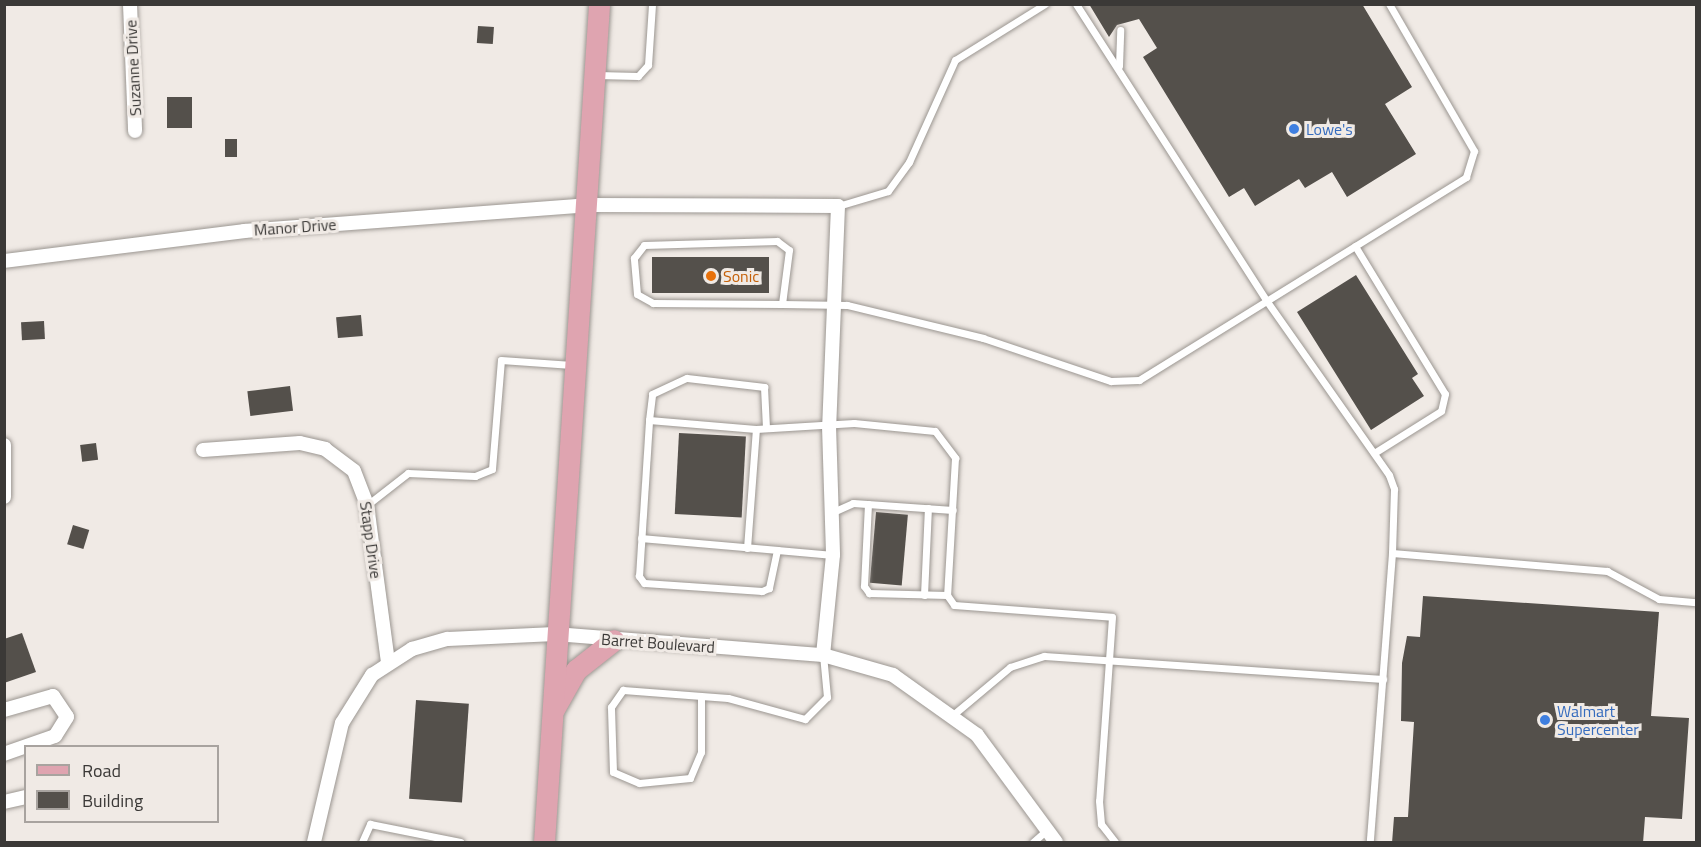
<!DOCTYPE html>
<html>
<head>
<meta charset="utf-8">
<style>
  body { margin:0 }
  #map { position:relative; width:1701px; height:847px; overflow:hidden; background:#f0eae5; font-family:"Titillium Web",sans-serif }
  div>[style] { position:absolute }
  .building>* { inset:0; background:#54504b; transform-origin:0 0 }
  .roads { filter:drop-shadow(0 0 2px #9b9691) drop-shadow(0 0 2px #9b9691) }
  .service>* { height:7px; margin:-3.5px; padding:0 3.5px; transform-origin:3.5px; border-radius:3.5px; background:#fff }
  .minor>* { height:14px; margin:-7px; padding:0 7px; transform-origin:7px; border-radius:7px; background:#fff }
  .primary>* { height:21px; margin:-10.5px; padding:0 10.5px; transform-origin:10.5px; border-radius:10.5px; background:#dfa4b0 }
  .dots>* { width:16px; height:16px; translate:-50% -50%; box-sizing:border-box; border:3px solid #f0eae5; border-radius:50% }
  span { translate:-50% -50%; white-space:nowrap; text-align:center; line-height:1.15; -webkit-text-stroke:6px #f0eae5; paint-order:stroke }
  .street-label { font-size:16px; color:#3b3937 }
  .shop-label { font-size:16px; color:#366cbe }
  .left { translate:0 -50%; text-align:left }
  .food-label { font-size:16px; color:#c56008 }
  .frame { position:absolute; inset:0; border:6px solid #3b3937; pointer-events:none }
  .legend { position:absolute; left:24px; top:745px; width:195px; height:78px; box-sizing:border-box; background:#f0eae5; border:2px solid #a8a39f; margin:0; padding:8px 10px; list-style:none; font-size:18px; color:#3b3937 }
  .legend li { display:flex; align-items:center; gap:12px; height:30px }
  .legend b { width:30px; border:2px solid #a8a39f }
</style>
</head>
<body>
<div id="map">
  <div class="building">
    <i style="clip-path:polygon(1089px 4px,1362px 4px,1412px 87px,1385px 104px,1416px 154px,1347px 197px,1332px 172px,1305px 188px,1299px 179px,1255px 206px,1244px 188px,1229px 197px,1143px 57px,1157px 48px,1139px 19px,1117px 25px,1109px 37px)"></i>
    <i style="left:478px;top:26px;width:16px;height:17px;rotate:4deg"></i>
    <i style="left:167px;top:97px;width:25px;height:31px"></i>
    <i style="left:225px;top:139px;width:12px;height:18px"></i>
    <i style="left:769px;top:257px;width:36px;height:117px;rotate:90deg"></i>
    <i style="clip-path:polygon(1356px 275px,1418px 374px,1412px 378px,1424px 396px,1371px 430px,1297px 312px)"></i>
    <i style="left:361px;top:315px;width:21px;height:25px;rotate:85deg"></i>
    <i style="left:44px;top:321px;width:18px;height:23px;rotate:87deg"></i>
    <i style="left:290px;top:386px;width:25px;height:43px;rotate:83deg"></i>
    <i style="left:679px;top:433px;width:67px;height:81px;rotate:3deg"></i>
    <i style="left:96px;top:443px;width:17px;height:16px;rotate:83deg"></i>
    <i style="left:876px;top:512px;width:32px;height:71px;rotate:5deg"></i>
    <i style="left:73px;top:525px;width:17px;height:20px;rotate:17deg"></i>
    <i style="clip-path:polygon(1423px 596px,1659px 612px,1651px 716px,1689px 718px,1682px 819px,1645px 817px,1643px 843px,1392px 843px,1394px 817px,1408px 817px,1414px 722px,1401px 721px,1402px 663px,1407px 636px,1420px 637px)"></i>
    <i style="clip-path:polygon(22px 633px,36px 672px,4px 683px,4px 639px)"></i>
    <i style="left:416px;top:700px;width:53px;height:99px;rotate:4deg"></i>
  </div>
  <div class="roads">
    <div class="service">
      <i style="left:1076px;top:4px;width:352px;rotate:57.3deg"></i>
      <i style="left:1266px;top:300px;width:214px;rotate:54.9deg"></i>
      <i style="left:1389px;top:475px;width:15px;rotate:70deg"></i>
      <i style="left:1394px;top:489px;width:64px;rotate:91.8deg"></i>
      <i style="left:1392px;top:553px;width:290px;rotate:94.4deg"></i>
      <i style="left:1119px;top:66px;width:36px;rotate:-88deg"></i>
      <i style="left:597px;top:75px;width:41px;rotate:1.4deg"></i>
      <i style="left:638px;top:76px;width:15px;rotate:-48deg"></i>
      <i style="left:648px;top:65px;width:61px;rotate:-86.2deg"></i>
      <i style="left:838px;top:206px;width:52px;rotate:-16.7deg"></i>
      <i style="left:888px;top:191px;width:36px;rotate:-54deg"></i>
      <i style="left:909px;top:162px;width:112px;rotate:-65.7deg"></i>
      <i style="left:955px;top:60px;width:106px;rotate:-31.9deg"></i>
      <i style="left:777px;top:241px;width:15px;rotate:37deg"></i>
      <i style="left:789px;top:250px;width:54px;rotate:97.4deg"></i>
      <i style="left:782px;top:304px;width:129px;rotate:-179.6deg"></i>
      <i style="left:653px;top:303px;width:18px;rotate:-151deg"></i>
      <i style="left:637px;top:294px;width:36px;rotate:-95deg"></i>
      <i style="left:634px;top:258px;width:16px;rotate:-52deg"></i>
      <i style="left:644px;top:245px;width:133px;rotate:-1.7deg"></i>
      <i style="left:1355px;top:246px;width:173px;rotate:58.7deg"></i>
      <i style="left:1445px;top:394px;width:17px;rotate:103deg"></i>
      <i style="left:1441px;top:411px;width:79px;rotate:147.9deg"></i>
      <i style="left:782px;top:304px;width:65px;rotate:0.9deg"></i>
      <i style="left:847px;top:305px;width:140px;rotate:13.6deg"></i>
      <i style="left:983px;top:338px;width:135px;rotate:18.6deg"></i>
      <i style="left:1111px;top:381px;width:28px;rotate:-2deg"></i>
      <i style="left:1139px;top:380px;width:385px;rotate:-31.8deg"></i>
      <i style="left:1466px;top:177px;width:27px;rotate:-73deg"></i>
      <i style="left:1474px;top:151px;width:170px;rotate:-120deg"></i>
      <i style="left:649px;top:420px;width:26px;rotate:-83deg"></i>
      <i style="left:652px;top:394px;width:38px;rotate:-25deg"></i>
      <i style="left:687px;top:378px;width:78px;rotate:6.7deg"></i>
      <i style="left:764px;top:387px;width:41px;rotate:87.2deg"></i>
      <i style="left:868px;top:504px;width:82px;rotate:92.8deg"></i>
      <i style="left:864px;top:586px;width:9px;rotate:54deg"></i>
      <i style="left:869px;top:593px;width:78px;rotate:1.5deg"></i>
      <i style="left:367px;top:505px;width:52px;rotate:-38deg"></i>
      <i style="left:408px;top:473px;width:67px;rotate:2.6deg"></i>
      <i style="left:475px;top:476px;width:18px;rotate:-22deg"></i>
      <i style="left:492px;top:469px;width:109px;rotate:-85.3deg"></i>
      <i style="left:501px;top:360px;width:71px;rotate:4deg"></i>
      <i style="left:833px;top:512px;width:22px;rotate:-24deg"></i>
      <i style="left:853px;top:503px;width:100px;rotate:4deg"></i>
      <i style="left:641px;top:538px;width:137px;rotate:5deg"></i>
      <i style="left:747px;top:548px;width:119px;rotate:-85.7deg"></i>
      <i style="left:1392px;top:553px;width:216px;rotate:4.8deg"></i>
      <i style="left:1607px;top:571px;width:59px;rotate:28.3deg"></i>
      <i style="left:1659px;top:599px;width:37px;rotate:5deg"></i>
      <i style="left:833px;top:555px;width:56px;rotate:-174.9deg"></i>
      <i style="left:777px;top:550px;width:39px;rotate:102deg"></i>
      <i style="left:769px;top:588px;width:8px;rotate:157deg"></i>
      <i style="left:762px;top:591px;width:118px;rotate:-176.1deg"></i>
      <i style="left:644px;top:583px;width:9px;rotate:-126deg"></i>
      <i style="left:639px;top:576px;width:156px;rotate:-86.3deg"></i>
      <i style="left:649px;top:420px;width:107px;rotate:4.8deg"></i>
      <i style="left:756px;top:429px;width:98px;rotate:-3.5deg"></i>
      <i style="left:854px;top:423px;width:81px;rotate:5.6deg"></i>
      <i style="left:935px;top:431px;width:34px;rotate:53deg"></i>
      <i style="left:955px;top:458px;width:137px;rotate:93.3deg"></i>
      <i style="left:947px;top:595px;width:12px;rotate:55deg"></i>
      <i style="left:954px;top:605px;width:158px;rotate:4.3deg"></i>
      <i style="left:1112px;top:617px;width:184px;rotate:94deg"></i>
      <i style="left:1099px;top:801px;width:23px;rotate:85deg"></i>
      <i style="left:1101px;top:824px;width:23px;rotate:52deg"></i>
      <i style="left:924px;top:595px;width:87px;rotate:-87.4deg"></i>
      <i style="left:701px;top:699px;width:53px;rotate:90deg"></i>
      <i style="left:701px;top:752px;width:28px;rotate:113deg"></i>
      <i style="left:690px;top:778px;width:51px;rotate:174.4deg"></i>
      <i style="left:639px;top:783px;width:28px;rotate:-157deg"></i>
      <i style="left:613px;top:772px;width:65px;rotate:-91.8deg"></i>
      <i style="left:611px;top:707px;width:21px;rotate:-55deg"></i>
      <i style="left:623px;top:690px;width:105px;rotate:4.4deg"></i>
      <i style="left:728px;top:698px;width:80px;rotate:15.3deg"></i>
      <i style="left:805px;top:719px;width:31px;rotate:-45deg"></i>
      <i style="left:827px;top:697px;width:42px;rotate:-95.4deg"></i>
      <i style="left:954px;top:714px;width:73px;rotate:-40deg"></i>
      <i style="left:1010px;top:667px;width:36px;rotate:-18deg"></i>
      <i style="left:1044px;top:656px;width:340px;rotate:3.9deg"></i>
      <i style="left:362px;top:842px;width:20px;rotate:-66deg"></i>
      <i style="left:370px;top:824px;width:92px;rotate:11.3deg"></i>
      <i style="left:1033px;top:842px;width:18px;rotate:-41deg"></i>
    </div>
    <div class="minor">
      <i style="left:130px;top:4px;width:127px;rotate:87.7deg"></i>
      <i style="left:4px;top:261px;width:242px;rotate:-7.1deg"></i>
      <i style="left:244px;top:231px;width:344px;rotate:-4.3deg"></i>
      <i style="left:587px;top:205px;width:251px;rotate:0.2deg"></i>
      <i style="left:838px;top:206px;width:220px;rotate:92.3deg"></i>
      <i style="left:829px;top:426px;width:129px;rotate:88.2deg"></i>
      <i style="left:833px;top:555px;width:100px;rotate:95.7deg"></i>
      <i style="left:4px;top:445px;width:52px;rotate:90deg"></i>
      <i style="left:203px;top:450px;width:97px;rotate:-4.1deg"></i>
      <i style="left:300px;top:443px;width:26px;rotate:13deg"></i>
      <i style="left:325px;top:449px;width:36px;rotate:37deg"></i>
      <i style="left:354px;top:471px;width:36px;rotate:69deg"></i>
      <i style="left:367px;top:505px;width:158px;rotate:82.4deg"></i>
      <i style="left:4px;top:710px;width:51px;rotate:-15.9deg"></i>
      <i style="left:53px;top:696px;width:25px;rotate:56deg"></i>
      <i style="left:67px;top:717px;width:22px;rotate:122deg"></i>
      <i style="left:55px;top:736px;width:54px;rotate:160.6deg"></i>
      <i style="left:4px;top:802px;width:23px;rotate:-13deg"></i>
      <i style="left:314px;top:842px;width:122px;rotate:-76.8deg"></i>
      <i style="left:342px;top:723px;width:57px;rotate:-58deg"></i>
      <i style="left:372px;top:675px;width:48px;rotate:-33deg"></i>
      <i style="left:412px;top:649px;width:37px;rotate:-16deg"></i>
      <i style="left:448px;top:639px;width:107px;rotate:-2.7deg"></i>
      <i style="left:555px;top:634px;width:269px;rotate:4.5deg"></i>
      <i style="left:823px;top:655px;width:73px;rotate:15.9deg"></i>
      <i style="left:893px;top:675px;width:103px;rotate:35.5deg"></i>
      <i style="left:977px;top:735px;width:133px;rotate:53.6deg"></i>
    </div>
    <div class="primary">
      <i style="left:554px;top:709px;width:45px;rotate:-60.6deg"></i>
      <i style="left:576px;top:670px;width:48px;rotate:-38.3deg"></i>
      <i style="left:544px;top:842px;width:840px;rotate:-86.24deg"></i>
    </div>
  </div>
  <div class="dots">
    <i style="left:1294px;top:129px;background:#3f7fe0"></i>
    <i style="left:711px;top:276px;background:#e8710a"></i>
    <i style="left:1545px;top:720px;background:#3f7fe0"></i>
  </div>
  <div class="street-label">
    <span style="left:133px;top:68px;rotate:-93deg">Suzanne Drive</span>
    <span style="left:295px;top:227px;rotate:-4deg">Manor Drive</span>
    <span style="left:371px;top:540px;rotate:82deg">Stapp Drive</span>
    <span style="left:658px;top:643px;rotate:4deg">Barret Boulevard</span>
  </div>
  <div class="shop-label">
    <span class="left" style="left:1306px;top:129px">Lowe's</span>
    <span class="left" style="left:1557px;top:720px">Walmart<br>Supercenter</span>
  </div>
  <div class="food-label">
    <span class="left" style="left:723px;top:276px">Sonic</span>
  </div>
  <div class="frame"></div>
  <ul class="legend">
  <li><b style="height:8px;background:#dfa4b0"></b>Road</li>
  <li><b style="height:16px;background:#54504b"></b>Building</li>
  </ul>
</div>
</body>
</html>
